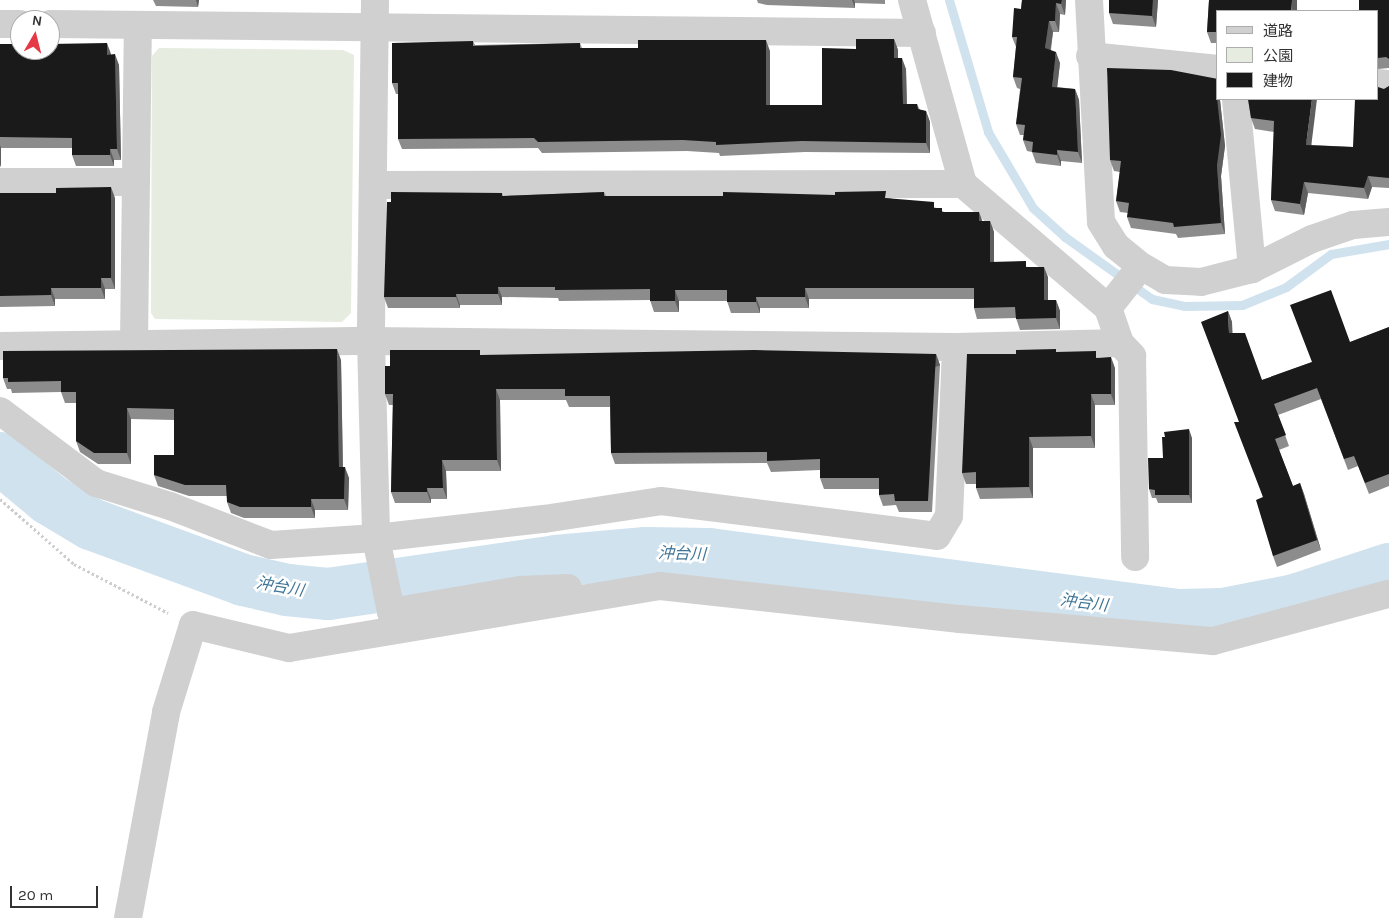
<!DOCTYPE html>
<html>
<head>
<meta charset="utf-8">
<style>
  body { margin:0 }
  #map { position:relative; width:1389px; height:918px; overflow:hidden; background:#fff; font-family:Karla,"Noto Sans JP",sans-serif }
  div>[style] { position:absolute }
  .green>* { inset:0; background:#e6ecdf }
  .stream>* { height:9px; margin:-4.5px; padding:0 4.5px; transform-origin:4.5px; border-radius:4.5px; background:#cfe2ee }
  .river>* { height:52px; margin:-26px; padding:0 26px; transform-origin:26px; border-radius:26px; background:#cfe2ee }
  .path>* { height:3px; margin-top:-1.5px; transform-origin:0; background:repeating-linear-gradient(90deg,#cdcdcd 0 2.5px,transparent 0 5px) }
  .street>* { height:28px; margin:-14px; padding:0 14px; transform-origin:14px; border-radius:14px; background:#d0d0d0 }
  .wall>* { inset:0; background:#8c8c8c }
  .shaded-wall>* { inset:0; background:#5f5f5f; transform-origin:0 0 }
  .building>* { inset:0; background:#1a1a1a }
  span { translate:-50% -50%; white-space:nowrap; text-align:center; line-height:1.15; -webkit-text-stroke:5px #fff; paint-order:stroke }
  .water-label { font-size:16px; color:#3f7597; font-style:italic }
  .legend { position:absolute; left:1216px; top:10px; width:162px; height:90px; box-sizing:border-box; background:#fff; border:1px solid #adadad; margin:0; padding:6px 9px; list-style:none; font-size:15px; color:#333 }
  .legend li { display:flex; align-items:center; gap:10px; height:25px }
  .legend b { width:25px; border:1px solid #adadad }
  .north { position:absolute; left:10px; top:10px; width:50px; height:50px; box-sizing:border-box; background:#fff; border:1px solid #adadad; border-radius:50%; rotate:8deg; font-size:14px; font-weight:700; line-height:20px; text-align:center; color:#333 }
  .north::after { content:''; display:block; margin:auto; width:18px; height:22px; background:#e63946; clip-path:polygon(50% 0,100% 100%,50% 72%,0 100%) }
  .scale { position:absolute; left:10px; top:886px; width:88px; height:22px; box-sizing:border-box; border:2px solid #333; border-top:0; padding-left:6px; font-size:15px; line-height:18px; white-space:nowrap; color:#333; -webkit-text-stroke:4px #fff; paint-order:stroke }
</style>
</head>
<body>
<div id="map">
  <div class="green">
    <i style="clip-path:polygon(159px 48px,343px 50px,354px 55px,351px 313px,342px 322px,155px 319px,151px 313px,152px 56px)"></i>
  </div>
  <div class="stream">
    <i style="left:949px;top:0;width:138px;rotate:73.5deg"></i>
    <i style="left:988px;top:132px;width:88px;rotate:59.4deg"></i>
    <i style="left:1033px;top:208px;width:43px;rotate:42.2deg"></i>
    <i style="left:1065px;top:237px;width:107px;rotate:35.5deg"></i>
    <i style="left:1152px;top:299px;width:34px;rotate:12deg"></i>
    <i style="left:1185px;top:306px;width:57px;rotate:-1deg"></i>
    <i style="left:1242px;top:305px;width:48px;rotate:-22.2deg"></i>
    <i style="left:1286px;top:287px;width:56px;rotate:-36.3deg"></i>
    <i style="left:1331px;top:254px;width:59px;rotate:-9.8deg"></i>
  </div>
  <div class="river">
    <i style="left:0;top:458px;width:64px;rotate:39.9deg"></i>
    <i style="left:49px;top:499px;width:49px;rotate:30.8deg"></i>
    <i style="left:91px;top:524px;width:162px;rotate:20.2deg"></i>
    <i style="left:243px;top:580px;width:45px;rotate:12.8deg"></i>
    <i style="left:287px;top:590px;width:41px;rotate:5.6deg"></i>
    <i style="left:328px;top:594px;width:230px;rotate:-8.2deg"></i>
    <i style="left:556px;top:561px;width:90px;rotate:-5.1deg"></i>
    <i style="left:646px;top:553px;width:63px;rotate:0.9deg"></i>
    <i style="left:709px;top:554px;width:473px;rotate:7.4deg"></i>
    <i style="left:1178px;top:615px;width:45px;rotate:-1.3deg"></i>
    <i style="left:1223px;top:614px;width:73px;rotate:-11deg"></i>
    <i style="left:1295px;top:600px;width:99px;rotate:-18.3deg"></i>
  </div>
  <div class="path">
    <i style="left:0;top:499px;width:98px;rotate:41.3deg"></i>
    <i style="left:74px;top:564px;width:106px;rotate:27.5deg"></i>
  </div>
  <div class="street">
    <i style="left:375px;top:0;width:341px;rotate:90.7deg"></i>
    <i style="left:371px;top:341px;width:197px;rotate:88.5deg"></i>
    <i style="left:376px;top:538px;width:76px;rotate:78.5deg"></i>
    <i style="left:391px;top:612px;width:131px;rotate:-9.7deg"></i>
    <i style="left:520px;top:590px;width:48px;rotate:-2.4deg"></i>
    <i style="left:912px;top:0;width:191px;rotate:74.5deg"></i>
    <i style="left:963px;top:184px;width:191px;rotate:40.5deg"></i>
    <i style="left:1108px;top:308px;width:37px;rotate:71deg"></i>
    <i style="left:1120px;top:343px;width:18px;rotate:47deg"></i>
    <i style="left:1132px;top:356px;width:201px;rotate:89.1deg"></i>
    <i style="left:1089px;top:0;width:222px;rotate:86.9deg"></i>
    <i style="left:1101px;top:222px;width:28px;rotate:58deg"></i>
    <i style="left:1116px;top:246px;width:32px;rotate:39deg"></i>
    <i style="left:1141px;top:266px;width:28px;rotate:30deg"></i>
    <i style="left:1165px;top:280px;width:36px;rotate:3deg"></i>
    <i style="left:1201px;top:282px;width:53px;rotate:-14.3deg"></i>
    <i style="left:1252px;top:269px;width:67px;rotate:-26.6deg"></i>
    <i style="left:1312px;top:239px;width:43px;rotate:-18.9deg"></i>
    <i style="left:1353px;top:225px;width:36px;rotate:-5deg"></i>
    <i style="left:0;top:24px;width:20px"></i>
    <i style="left:50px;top:24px;width:872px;rotate:0.59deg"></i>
    <i style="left:1090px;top:56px;width:129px;rotate:5.8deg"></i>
    <i style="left:1378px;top:83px;width:11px;rotate:5deg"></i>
    <i style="left:1236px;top:99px;width:171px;rotate:84.6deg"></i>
    <i style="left:0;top:182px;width:136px"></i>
    <i style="left:373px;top:185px;width:590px;rotate:-0.1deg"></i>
    <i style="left:1108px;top:308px;width:53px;rotate:-51.8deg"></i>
    <i style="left:134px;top:343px;width:318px;rotate:-89.3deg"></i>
    <i style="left:0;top:346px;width:371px;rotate:-0.8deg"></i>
    <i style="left:371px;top:341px;width:585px;rotate:0.59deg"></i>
    <i style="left:956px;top:347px;width:164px;rotate:-1.4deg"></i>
    <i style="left:0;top:411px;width:120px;rotate:36.9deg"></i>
    <i style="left:96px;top:483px;width:77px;rotate:17.3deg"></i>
    <i style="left:170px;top:506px;width:108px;rotate:21.1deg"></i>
    <i style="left:271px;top:545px;width:105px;rotate:-3.8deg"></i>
    <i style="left:376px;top:538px;width:169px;rotate:-6.5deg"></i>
    <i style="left:544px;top:519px;width:118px;rotate:-8.7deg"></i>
    <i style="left:661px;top:501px;width:278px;rotate:7.2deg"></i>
    <i style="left:937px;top:536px;width:23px;rotate:-59deg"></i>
    <i style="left:949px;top:516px;width:169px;rotate:-87.6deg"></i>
    <i style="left:128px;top:918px;width:209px;rotate:-79.5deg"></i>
    <i style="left:166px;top:712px;width:91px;rotate:-72.8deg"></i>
    <i style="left:193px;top:625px;width:99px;rotate:13.5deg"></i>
    <i style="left:289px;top:648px;width:376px;rotate:-9.5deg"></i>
    <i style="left:660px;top:586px;width:302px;rotate:6.3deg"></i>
    <i style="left:960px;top:619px;width:254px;rotate:5deg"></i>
    <i style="left:1213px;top:641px;width:182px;rotate:-15deg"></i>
  </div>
  <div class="wall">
    <i style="clip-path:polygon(153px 0,199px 0,198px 7px,156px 6px)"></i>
    <i style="clip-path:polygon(757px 0,885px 0,885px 4px,855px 3px,855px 8px,767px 5px,758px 3px)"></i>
    <i style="clip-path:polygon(1022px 0,1066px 0,1065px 15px,1060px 14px,1059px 32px,1053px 32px,1051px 50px,1060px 63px,1057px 87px,1075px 89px,1079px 100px,1082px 163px,1061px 161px,1061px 166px,1036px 163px,1032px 152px,1027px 151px,1023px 140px,1024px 135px,1020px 135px,1016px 124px,1020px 89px,1017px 88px,1013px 77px,1016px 47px,1012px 37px,1021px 9px)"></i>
    <i style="clip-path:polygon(1158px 0,1156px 27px,1113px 24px,1109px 13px)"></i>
    <i style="clip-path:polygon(1209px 0,1297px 0,1296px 11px,1218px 11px,1218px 43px,1211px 43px,1207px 32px)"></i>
    <i style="clip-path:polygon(1389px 0,1389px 68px,1378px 69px,1378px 11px)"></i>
    <i style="clip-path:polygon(894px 39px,898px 50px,898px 58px,906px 69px,907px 104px,917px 104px,920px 110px,926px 111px,930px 122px,930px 153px,805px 152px,720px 156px,719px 153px,687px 151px,542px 153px,538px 148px,402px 149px,398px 139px,398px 94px,396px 94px,392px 83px,473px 41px,475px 45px,580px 43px,582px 48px,770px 51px,770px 105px,822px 105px,856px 49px)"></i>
    <i style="clip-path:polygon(0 44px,111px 55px,119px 65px,121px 160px,114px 160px,114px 166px,76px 166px,72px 155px,72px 148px,1px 148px,1px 166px,0 167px)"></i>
    <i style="clip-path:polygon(1389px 86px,1389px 188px,1372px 187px,1368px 199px,1308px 193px,1304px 215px,1275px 211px,1271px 200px,1274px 132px,1255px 129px,1251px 118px,1248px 99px,1312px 145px,1353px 147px,1384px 89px)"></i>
    <i style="clip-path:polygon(1218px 99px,1221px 99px,1220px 100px,1225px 146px,1221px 176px,1225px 234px,1178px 238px,1176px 234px,1131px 228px,1127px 217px,1128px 213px,1120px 212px,1116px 201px,1120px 172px,1114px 171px,1110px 160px)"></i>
    <i style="clip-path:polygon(604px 192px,606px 196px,888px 198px,937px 208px,944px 212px,979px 212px,982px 221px,990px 221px,994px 232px,994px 262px,1028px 267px,1048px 277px,1048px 300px,1056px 300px,1060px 311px,1060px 329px,1020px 330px,1016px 318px,977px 319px,974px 308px,974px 299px,809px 299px,809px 308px,760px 308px,760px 313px,731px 313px,727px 301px,679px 301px,679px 312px,654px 312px,650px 300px,559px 301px,558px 298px,502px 297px,502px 305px,460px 305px,460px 308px,388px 308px,384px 297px,502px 193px,503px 196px)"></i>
    <i style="clip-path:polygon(0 193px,115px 198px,115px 289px,105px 289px,105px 299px,55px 299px,55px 306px,0 307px)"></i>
    <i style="clip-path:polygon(1228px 311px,1232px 322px,1232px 333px,1262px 380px,1312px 362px,1350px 342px,1389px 327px,1389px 486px,1369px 494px,1358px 466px,1348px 470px,1321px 399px,1278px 415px,1289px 446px,1279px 450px,1293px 486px,1300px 483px,1304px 494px,1321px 550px,1277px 567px,1273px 556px,1263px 497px,1239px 422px)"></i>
    <i style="clip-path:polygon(1057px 352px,1099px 358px,1115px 368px,1115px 405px,1095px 405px,1095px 448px,1033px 448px,1033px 498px,980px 499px,976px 488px,976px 484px,966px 484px,962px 473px,1016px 354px)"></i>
    <i style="clip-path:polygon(936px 354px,940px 365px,932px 512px,899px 512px,896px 505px,883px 506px,879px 495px,879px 489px,824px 489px,820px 478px,820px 470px,771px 472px,767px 463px,615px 464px,611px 453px,610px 407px,569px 407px,566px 400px,500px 400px,501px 471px,446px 471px,447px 499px,431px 499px,431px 503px,395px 503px,391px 492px,393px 405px,389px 405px,385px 394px,390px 366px,481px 355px)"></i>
    <i style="clip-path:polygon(341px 360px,343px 467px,349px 478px,348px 510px,315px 510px,315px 518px,244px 518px,231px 513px,227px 502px,227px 496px,189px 496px,158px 486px,154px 475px,174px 455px,174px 420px,131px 419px,131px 464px,98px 464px,80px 452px,76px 441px,76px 403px,65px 403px,61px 392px,12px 393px,11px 389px,7px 389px,3px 378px)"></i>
    <i style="clip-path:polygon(1192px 438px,1192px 503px,1158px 503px,1156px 498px,1152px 498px,1149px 489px,1163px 458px)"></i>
  </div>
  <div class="shaded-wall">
    <i style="clip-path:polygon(196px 0,199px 0,198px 7px)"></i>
    <i style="clip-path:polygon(852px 0,854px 0,855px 3px,855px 8px)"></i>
    <i style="clip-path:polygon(1062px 0,1066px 0,1065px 15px,1061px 4px)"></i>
    <i style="clip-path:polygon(1153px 0,1158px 0,1156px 27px,1152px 16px)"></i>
    <i style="left:1292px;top:0;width:5px;height:11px"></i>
    <i style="clip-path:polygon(1056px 3px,1060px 14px,1059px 32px,1055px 21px)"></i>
    <i style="clip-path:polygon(1049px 21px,1053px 32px,1049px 59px,1045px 48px)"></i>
    <i style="clip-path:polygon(894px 39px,898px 50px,898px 68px,894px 58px)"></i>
    <i style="clip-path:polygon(766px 40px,770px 51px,770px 116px,766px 105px)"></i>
    <i style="clip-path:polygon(107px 43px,111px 54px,111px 66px,107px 55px)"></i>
    <i style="clip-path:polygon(1056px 52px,1060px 63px,1056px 98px,1052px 87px)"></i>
    <i style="clip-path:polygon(115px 54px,119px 65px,121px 160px,117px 149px)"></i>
    <i style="clip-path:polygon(902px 58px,906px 69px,907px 114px,903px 104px)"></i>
    <i style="clip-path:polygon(1218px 85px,1218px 99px,1221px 99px,1220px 100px,1225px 146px,1221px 176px,1225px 234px,1221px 223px,1217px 165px,1216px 89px)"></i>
    <i style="clip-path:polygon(1075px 89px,1079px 100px,1082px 163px,1078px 152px)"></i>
    <i style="clip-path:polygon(1312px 99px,1317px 99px,1310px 156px,1306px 145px)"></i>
    <i style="clip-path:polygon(926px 111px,930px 122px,930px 153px,926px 143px)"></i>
    <i style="clip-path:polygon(0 145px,1px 148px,1px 166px,0 164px)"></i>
    <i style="clip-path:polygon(110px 149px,114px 160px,114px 166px,110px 155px)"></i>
    <i style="clip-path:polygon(1057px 150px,1061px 161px,1061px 166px,1057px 155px)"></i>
    <i style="clip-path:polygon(1368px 176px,1372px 187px,1368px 199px,1364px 188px)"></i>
    <i style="clip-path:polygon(1304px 182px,1308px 193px,1304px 215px,1300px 204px)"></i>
    <i style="clip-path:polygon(111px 187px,115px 198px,115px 289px,111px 278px)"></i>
    <i style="clip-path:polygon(979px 212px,983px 223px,979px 221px)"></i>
    <i style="clip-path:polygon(990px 221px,994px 232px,994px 273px,990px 262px)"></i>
    <i style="clip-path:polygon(1044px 267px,1048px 277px,1048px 311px,1044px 300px)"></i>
    <i style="clip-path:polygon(101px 278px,105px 289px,105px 299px,101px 288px)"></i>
    <i style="clip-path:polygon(498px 287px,502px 297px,502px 305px,498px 294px)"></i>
    <i style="clip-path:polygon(51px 288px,55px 299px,55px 306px,51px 295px)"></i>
    <i style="clip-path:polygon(805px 288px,809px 299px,809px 308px,805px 297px)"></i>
    <i style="clip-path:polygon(675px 290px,679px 301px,679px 312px,675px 301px)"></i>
    <i style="clip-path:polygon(456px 294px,460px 305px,460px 308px,456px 297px)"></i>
    <i style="clip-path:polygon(756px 297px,760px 308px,760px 313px,756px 302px)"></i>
    <i style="clip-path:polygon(1056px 300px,1060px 311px,1060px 329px,1056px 318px)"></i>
    <i style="clip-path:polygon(1228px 311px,1232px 322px,1233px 343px,1229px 333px)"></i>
    <i style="clip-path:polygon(337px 349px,341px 360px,343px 478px,339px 467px)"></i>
    <i style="left:936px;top:354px;width:12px;height:147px;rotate:70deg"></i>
    <i style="clip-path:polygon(1111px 357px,1115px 368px,1115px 405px,1111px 394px)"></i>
    <i style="clip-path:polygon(496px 389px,500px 400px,501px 471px,497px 460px)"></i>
    <i style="clip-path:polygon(1091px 394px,1095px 405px,1095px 448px,1091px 436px)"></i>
    <i style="clip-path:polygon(127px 408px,131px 419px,131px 464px,127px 453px)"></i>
    <i style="clip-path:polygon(1189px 429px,1192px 438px,1192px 503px,1189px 495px)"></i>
    <i style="clip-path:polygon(1029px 437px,1033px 448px,1033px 498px,1029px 487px)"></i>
    <i style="clip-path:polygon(442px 460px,446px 471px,447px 499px,443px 488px)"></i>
    <i style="clip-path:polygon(345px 467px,349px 478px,348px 510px,344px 499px)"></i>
    <i style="clip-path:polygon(1300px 483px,1304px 494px,1321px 550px,1317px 540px)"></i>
    <i style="clip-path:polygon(427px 488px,431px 499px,431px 503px,427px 492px)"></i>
    <i style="clip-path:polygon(311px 499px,315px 510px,315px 518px,311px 507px)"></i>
  </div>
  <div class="building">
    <i style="clip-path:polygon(1022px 0,1062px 0,1061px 4px,1056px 3px,1055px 21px,1049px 21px,1045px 48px,1056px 52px,1052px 87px,1075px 89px,1078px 152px,1057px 150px,1057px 155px,1032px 152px,1033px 142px,1023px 140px,1025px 125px,1016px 124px,1022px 78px,1013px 77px,1017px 37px,1012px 37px,1014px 8px,1021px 9px)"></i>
    <i style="clip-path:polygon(1109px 0,1153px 0,1152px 16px,1109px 13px)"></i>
    <i style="clip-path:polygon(1209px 0,1292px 0,1291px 11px,1218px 11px,1218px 32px,1207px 32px)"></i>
    <i style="clip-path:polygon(1359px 0,1389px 0,1389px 59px,1386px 57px,1378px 58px,1378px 11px,1359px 11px)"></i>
    <i style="clip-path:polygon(856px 39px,894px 39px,894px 58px,902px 58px,903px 104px,917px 104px,918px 109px,926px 111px,926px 143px,802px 141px,716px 145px,716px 142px,683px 140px,538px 142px,534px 138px,398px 139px,398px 83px,392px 83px,392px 43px,473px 41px,473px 46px,580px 43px,580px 48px,638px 48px,638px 40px,766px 40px,766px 105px,822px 105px,822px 48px,856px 49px)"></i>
    <i style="clip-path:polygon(107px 43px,107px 55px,115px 54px,117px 149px,110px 149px,110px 155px,72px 155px,72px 138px,0 137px,0 44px,20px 44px,20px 50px,50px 50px,50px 44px)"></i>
    <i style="clip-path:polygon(1107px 68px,1171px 70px,1218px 79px,1218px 85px,1216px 89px,1221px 135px,1217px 165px,1221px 223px,1174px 227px,1173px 223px,1127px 217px,1129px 203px,1116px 201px,1121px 161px,1110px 160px)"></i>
    <i style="clip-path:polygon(1389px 86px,1389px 178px,1368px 176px,1364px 188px,1304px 182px,1300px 204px,1271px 200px,1274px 121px,1251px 118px,1248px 99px,1312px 99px,1306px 145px,1353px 147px,1355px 99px,1378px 99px,1378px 87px,1384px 89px)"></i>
    <i style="clip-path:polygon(111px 187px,111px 278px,101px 278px,101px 288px,51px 288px,51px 295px,0 296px,0 193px,56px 193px,56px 188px)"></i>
    <i style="clip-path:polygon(886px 191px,885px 198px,934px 202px,934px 208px,942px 208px,942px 212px,979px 212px,979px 221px,990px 221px,990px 262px,1026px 261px,1026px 267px,1044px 267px,1044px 300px,1056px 300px,1056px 318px,1016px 319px,1015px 307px,974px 308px,974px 288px,805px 288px,805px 297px,756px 297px,756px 302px,727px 302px,727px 290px,675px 290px,675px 301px,650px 301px,650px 289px,555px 290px,555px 287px,498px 287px,498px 294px,456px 294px,456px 297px,384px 297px,387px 202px,391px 202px,391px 192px,502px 193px,502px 196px,604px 192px,604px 196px,723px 196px,723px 192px,835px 195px,835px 192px)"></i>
    <i style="clip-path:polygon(1331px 290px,1350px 342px,1389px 327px,1389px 474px,1365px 483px,1354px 456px,1344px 459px,1317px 388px,1274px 404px,1286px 435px,1275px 439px,1293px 486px,1300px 483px,1317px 540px,1273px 556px,1256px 500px,1263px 497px,1234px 422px,1239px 422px,1201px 322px,1228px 311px,1229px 333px,1245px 333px,1262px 380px,1312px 362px,1290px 305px)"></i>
    <i style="clip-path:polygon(337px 349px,339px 467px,345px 467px,344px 499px,311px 499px,311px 507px,240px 507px,227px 502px,226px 485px,185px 485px,154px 475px,154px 455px,174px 455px,174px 409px,127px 408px,127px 453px,94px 453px,76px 441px,76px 392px,61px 392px,61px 381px,8px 382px,8px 378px,3px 378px,3px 351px)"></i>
    <i style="clip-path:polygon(1056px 349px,1056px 352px,1096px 351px,1096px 358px,1111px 357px,1111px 394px,1091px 394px,1091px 436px,1029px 437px,1029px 487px,976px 488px,976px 472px,962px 473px,967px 354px,1016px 354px,1016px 350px)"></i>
    <i style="clip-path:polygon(390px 350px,480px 350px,480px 355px,754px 350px,936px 354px,928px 501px,895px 501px,894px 494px,879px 495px,879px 478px,820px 478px,820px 459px,767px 461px,767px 452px,611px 453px,610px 396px,565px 396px,565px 389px,496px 389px,497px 460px,442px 460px,443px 488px,427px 488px,427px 492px,391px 492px,393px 394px,385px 394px,385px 366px,390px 366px)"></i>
    <i style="clip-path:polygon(1189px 429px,1189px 495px,1155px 495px,1155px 490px,1149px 489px,1148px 458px,1163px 458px,1162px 437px,1165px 437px,1164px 432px)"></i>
  </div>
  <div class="water-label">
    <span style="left:682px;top:554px;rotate:2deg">沖台川</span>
    <span style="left:280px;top:587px;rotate:10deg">沖台川</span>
    <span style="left:1084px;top:603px;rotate:7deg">沖台川</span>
  </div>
  <ul class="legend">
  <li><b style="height:6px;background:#d0d0d0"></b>道路</li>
  <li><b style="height:14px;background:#e6ecdf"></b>公園</li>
  <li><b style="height:14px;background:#1a1a1a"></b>建物</li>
  </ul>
  <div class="north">N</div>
  <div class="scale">20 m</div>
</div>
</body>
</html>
